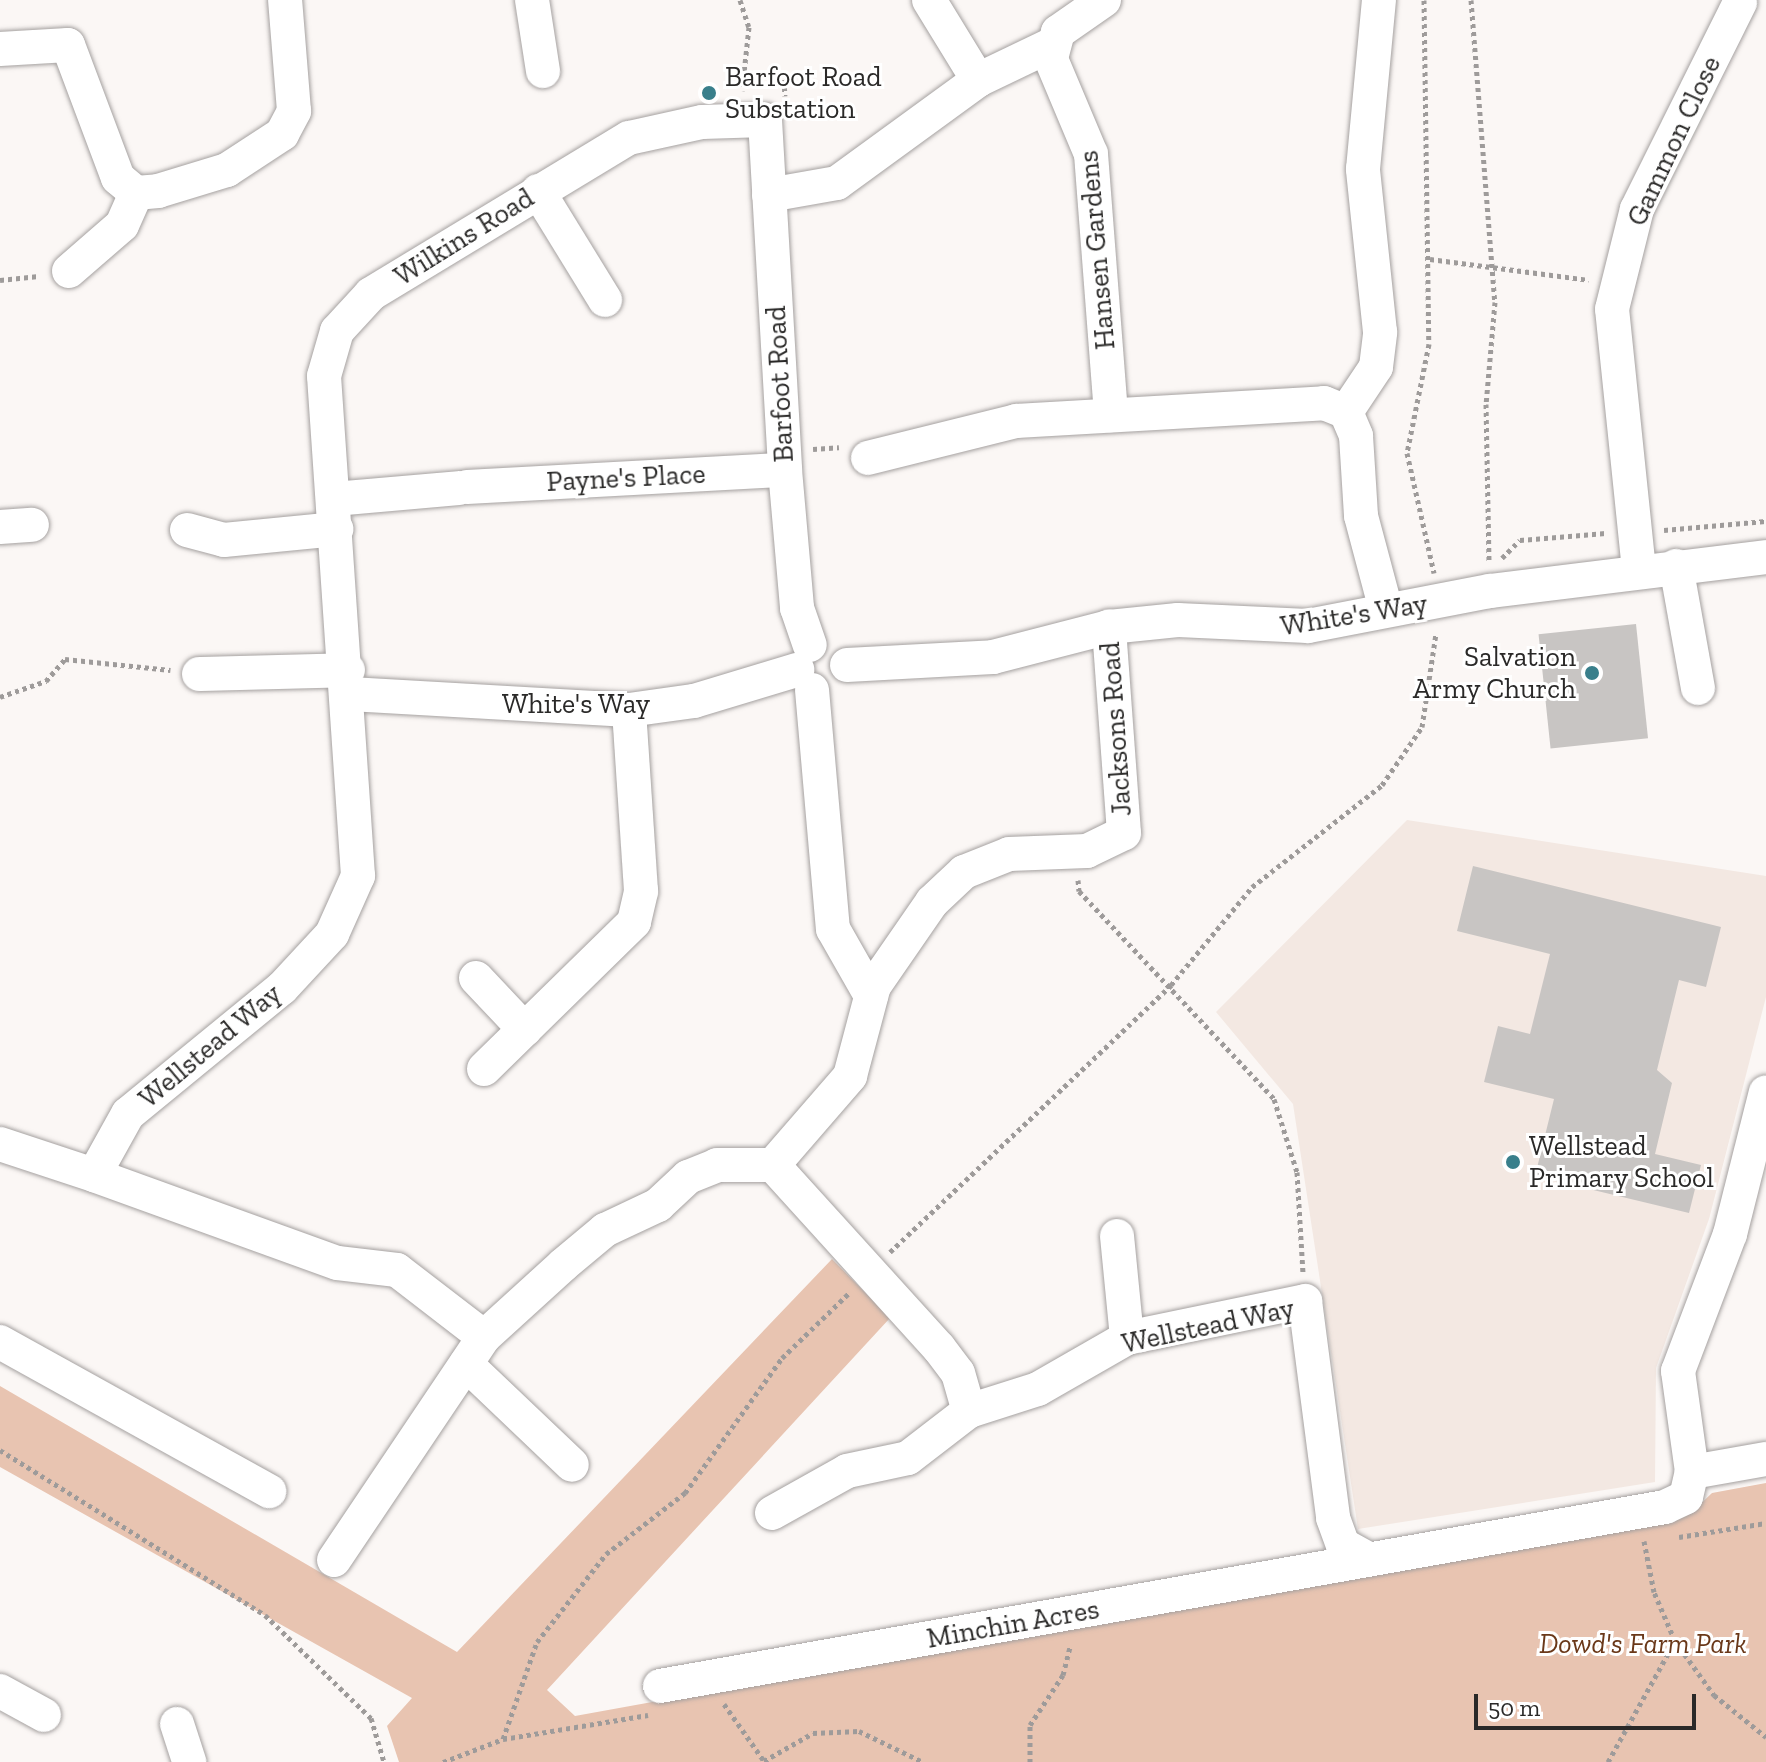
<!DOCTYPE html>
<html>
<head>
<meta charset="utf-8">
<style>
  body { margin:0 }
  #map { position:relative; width:1766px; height:1762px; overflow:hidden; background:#fbf7f5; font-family:"Zilla Slab",serif }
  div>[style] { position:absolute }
  .built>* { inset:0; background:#f3e8e2 }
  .green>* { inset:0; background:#e8c4b1 }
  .building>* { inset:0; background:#c8c5c3; transform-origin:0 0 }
  .path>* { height:5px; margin-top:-2.5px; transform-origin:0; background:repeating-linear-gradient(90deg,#9e9b9a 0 4px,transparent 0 8px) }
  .roads { filter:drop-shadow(0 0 2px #a5a1a0) drop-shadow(0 0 2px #a5a1a0) }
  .minor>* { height:34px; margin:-17px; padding:0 17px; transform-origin:17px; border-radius:17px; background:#fff }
  .dots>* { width:22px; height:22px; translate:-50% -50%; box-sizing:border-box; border:4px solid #fff; border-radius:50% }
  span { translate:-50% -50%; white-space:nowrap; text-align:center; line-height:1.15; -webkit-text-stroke:6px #fff; paint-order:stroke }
  .poi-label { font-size:28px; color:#2a2928 }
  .left { translate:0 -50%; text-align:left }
  .right { translate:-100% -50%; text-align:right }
  .street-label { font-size:28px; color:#2a2928 }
  .park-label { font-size:28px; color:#6a3819; font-style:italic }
  .scale { position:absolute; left:1474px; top:1694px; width:222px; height:36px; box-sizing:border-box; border:4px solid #2a2928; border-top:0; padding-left:10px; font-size:24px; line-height:28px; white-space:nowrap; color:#2a2928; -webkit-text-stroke:6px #fff; paint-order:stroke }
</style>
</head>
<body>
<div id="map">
  <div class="built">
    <i style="clip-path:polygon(1407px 820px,1766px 876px,1766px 997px,1709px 1219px,1656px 1368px,1655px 1482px,1358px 1529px,1293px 1104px,1216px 1012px)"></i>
  </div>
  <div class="green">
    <i style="clip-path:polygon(832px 1259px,890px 1318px,547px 1690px,575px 1716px,1690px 1514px,1712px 1493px,1766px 1483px,1766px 1762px,399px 1762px,387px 1726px,412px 1698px,0 1467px,0 1386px,457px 1652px)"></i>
  </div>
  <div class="building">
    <i style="left:1636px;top:624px;width:115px;height:98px;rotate:84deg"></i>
    <i style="clip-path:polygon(1473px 866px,1721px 927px,1706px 987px,1679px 980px,1657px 1070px,1672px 1083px,1655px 1154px,1701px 1165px,1689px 1213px,1535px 1176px,1554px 1099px,1484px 1082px,1498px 1026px,1530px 1034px,1550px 954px,1457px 931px)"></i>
  </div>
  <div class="path">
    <i style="left:740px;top:0;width:28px;rotate:72deg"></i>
    <i style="left:749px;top:27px;width:64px;rotate:96.2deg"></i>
    <i style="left:1424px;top:0;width:344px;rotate:89.2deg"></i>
    <i style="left:1429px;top:344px;width:111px;rotate:101.4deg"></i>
    <i style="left:1407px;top:453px;width:123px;rotate:77.3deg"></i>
    <i style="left:1471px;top:0;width:303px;rotate:85.5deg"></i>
    <i style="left:1495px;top:302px;width:102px;rotate:95deg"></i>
    <i style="left:1486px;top:404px;width:158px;rotate:88.9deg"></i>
    <i style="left:784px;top:79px;width:17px;rotate:87deg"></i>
    <i style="left:1430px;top:259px;width:160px;rotate:7.5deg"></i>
    <i style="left:0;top:280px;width:39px;rotate:-6deg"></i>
    <i style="left:813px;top:449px;width:26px;rotate:-4deg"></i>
    <i style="left:1664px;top:530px;width:102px;rotate:-5deg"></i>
    <i style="left:1502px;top:558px;width:25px;rotate:-45deg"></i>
    <i style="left:1520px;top:540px;width:86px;rotate:-4.7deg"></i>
    <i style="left:0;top:697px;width:49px;rotate:-19.2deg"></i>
    <i style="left:46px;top:681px;width:29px;rotate:-49deg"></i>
    <i style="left:65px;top:659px;width:106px;rotate:6deg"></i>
    <i style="left:1078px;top:880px;width:11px;rotate:85deg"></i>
    <i style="left:1079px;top:891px;width:285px;rotate:46.8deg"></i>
    <i style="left:1274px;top:1099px;width:77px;rotate:72.5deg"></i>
    <i style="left:1297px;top:1172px;width:100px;rotate:86.6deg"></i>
    <i style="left:890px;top:1252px;width:388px;rotate:-43.5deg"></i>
    <i style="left:1171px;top:985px;width:127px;rotate:-50.4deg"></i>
    <i style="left:1252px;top:887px;width:165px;rotate:-38.1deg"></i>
    <i style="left:1382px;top:785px;width:70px;rotate:-55.4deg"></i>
    <i style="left:1422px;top:727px;width:95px;rotate:-81.5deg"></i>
    <i style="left:0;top:1450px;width:312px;rotate:31.9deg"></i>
    <i style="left:265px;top:1615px;width:148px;rotate:44.2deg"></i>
    <i style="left:371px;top:1718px;width:46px;rotate:73.5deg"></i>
    <i style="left:1679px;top:1537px;width:88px;rotate:-9.1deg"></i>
    <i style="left:1675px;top:1641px;width:67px;rotate:54.2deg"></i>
    <i style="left:1714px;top:1695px;width:67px;rotate:38.9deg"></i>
    <i style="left:724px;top:1704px;width:70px;rotate:54.9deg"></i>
    <i style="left:503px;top:1739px;width:147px;rotate:-9.4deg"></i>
    <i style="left:764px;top:1761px;width:56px;rotate:-29.7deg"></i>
    <i style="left:813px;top:1733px;width:46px;rotate:-2.5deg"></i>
    <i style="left:859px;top:1731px;width:71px;rotate:25.8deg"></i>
    <i style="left:443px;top:1762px;width:64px;rotate:-21deg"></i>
    <i style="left:503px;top:1739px;width:103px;rotate:-70.7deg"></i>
    <i style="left:537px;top:1642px;width:112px;rotate:-51.9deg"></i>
    <i style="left:606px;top:1554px;width:100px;rotate:-37.7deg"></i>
    <i style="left:685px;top:1493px;width:166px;rotate:-54.3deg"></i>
    <i style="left:782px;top:1358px;width:93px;rotate:-44.1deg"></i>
    <i style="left:1030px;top:1762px;width:37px;rotate:-90deg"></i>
    <i style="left:1030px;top:1725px;width:60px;rotate:-56.6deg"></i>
    <i style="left:1063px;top:1675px;width:30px;rotate:-76deg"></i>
    <i style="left:1608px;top:1762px;width:138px;rotate:-61deg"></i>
    <i style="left:1675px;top:1641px;width:53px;rotate:-113.2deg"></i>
    <i style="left:1654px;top:1592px;width:52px;rotate:-101.1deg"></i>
  </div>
  <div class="roads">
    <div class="minor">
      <i style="left:532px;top:0;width:72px;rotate:81.2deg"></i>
      <i style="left:929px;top:0;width:94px;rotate:58.5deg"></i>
      <i style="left:1104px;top:0;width:56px;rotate:145.2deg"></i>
      <i style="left:1058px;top:32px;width:28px;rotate:105deg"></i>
      <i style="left:1051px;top:59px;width:103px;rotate:67.2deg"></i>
      <i style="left:1091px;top:154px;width:262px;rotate:85.6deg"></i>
      <i style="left:0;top:49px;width:68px;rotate:-3.4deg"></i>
      <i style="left:68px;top:45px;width:142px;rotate:69.4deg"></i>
      <i style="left:118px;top:178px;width:23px;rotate:40deg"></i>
      <i style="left:136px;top:193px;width:22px;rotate:-5deg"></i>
      <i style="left:158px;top:191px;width:72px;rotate:-16.9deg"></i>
      <i style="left:227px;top:170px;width:66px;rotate:-33.2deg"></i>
      <i style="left:282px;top:134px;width:26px;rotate:-62deg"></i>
      <i style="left:294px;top:111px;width:111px;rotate:-94.6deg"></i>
      <i style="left:538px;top:191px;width:128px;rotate:58.4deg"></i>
      <i style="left:769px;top:195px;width:69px;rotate:-10deg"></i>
      <i style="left:837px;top:183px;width:175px;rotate:-36.1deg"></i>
      <i style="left:978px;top:80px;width:81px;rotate:-25.6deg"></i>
      <i style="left:69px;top:271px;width:70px;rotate:-41deg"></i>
      <i style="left:122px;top:225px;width:35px;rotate:-66deg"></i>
      <i style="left:1346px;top:412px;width:54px;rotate:-56.3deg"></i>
      <i style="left:1376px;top:367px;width:35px;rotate:-83deg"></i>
      <i style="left:1380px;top:332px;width:164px;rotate:-96deg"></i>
      <i style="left:1363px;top:169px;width:170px;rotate:-84.6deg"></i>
      <i style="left:868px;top:458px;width:153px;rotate:-14deg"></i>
      <i style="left:1016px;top:421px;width:309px;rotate:-3.3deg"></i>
      <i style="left:1324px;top:403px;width:24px;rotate:22deg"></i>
      <i style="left:1346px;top:412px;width:26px;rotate:67deg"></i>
      <i style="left:1356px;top:436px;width:80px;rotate:86.4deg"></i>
      <i style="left:1361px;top:516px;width:97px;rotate:75.1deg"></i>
      <i style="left:467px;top:487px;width:318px;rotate:-3.1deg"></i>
      <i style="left:334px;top:499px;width:125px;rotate:-5deg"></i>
      <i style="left:0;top:527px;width:32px;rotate:-4deg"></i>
      <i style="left:187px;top:530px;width:38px;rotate:15deg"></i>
      <i style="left:224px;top:540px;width:113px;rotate:-5.6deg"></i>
      <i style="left:1676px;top:566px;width:124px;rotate:79.8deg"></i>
      <i style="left:1639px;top:570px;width:262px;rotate:-95.9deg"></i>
      <i style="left:1612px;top:309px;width:103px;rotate:-76deg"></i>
      <i style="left:1637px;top:209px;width:231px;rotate:-63.5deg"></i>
      <i style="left:847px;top:665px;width:146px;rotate:-3.1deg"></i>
      <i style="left:993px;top:657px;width:120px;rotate:-14.5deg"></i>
      <i style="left:1109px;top:627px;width:69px;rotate:-5.8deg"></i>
      <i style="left:1178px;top:620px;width:130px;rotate:2.6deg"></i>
      <i style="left:1308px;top:626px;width:185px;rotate:-10.9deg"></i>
      <i style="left:1490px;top:591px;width:278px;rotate:-7deg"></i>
      <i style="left:199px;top:674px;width:149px;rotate:-1.5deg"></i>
      <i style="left:812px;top:690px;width:240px;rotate:85deg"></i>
      <i style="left:833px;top:929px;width:77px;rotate:60.4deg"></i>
      <i style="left:350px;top:694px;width:279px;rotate:3.3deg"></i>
      <i style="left:629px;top:710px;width:66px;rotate:-7.9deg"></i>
      <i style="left:694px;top:701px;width:108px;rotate:-16.8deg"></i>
      <i style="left:476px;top:978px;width:71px;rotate:46.7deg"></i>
      <i style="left:484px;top:1069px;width:210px;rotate:-44.4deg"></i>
      <i style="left:634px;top:922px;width:32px;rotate:-77deg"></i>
      <i style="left:641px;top:891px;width:181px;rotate:-93.8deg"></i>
      <i style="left:0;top:1144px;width:99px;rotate:18.3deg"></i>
      <i style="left:773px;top:1165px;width:118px;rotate:-49.1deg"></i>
      <i style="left:850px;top:1076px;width:93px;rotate:-75.1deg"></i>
      <i style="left:874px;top:986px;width:102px;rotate:-55.4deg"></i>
      <i style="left:932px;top:902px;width:44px;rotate:-43.2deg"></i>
      <i style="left:964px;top:872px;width:48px;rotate:-21.8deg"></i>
      <i style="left:1009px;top:854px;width:78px;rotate:-2.2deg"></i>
      <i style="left:1087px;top:851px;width:41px;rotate:-25.9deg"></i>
      <i style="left:1124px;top:833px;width:207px;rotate:-94.2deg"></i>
      <i style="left:1117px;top:1236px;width:102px;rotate:84.4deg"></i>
      <i style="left:484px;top:1337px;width:110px;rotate:-142.4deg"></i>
      <i style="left:397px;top:1270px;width:60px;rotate:-173.3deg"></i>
      <i style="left:337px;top:1263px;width:258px;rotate:-160.1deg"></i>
      <i style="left:94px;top:1175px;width:70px;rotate:-60.9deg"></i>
      <i style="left:128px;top:1114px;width:199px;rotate:-39.3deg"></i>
      <i style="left:282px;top:988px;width:74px;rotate:-47.2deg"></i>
      <i style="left:332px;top:934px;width:64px;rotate:-65.9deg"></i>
      <i style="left:358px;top:876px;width:501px;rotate:-93.89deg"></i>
      <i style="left:324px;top:376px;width:47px;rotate:-73.9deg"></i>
      <i style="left:337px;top:331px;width:50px;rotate:-47.4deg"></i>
      <i style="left:371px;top:294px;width:301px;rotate:-31.2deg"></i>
      <i style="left:629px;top:138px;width:75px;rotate:-12.4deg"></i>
      <i style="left:702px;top:122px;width:63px;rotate:-1.8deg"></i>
      <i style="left:765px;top:120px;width:351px;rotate:86.7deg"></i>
      <i style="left:785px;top:470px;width:139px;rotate:85deg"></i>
      <i style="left:797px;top:608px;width:39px;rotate:71deg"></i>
      <i style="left:0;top:1342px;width:308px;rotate:29deg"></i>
      <i style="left:466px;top:1364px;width:146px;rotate:43.6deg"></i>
      <i style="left:1692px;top:1472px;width:75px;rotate:-10deg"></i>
      <i style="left:772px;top:1513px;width:86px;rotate:-29.2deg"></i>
      <i style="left:847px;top:1471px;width:62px;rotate:-12deg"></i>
      <i style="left:908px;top:1458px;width:77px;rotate:-37.6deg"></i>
      <i style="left:334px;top:1560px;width:269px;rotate:-56.1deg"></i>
      <i style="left:484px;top:1337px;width:107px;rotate:-42.3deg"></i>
      <i style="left:563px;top:1265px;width:55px;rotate:-39.8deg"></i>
      <i style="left:605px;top:1230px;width:59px;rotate:-25.3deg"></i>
      <i style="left:658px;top:1205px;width:41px;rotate:-43deg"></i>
      <i style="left:688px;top:1177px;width:31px;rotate:-22deg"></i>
      <i style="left:717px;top:1165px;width:56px"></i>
      <i style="left:773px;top:1165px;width:247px;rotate:47.8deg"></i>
      <i style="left:939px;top:1348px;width:31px;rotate:53deg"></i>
      <i style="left:958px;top:1373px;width:40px;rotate:74deg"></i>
      <i style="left:969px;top:1411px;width:72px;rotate:-17.7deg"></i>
      <i style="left:1038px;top:1389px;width:103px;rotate:-29.8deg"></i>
      <i style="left:1127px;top:1338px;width:182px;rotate:-11.7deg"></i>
      <i style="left:1305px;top:1301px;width:219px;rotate:82.6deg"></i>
      <i style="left:1333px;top:1518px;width:29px;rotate:70deg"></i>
      <i style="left:1343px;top:1545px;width:26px;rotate:29deg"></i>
      <i style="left:660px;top:1686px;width:1021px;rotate:-10.1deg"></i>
      <i style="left:1665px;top:1507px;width:23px;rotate:-25deg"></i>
      <i style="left:1686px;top:1497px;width:26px;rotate:-77deg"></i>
      <i style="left:1692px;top:1472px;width:102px;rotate:-97.9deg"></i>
      <i style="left:1678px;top:1371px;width:147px;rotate:-69.2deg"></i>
      <i style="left:1730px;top:1234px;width:146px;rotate:-75.8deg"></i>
      <i style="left:0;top:1691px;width:50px;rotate:28.6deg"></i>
      <i style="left:177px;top:1724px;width:40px;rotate:72deg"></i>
    </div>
  </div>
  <div class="dots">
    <i style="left:709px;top:93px;background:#397f8b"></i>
    <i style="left:1592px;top:673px;background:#397f8b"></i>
    <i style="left:1513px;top:1162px;background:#397f8b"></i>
  </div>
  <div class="poi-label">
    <span class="left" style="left:725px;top:93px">Barfoot Road<br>Substation</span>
    <span class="right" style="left:1576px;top:673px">Salvation<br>Army Church</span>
    <span class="left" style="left:1529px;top:1162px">Wellstead<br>Primary School</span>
  </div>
  <div class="street-label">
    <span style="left:1674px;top:141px;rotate:-65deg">Gammon Close</span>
    <span style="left:464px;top:237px;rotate:-32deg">Wilkins Road</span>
    <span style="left:1097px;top:250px;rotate:-95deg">Hansen Gardens</span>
    <span style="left:780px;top:384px;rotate:-93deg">Barfoot Road</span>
    <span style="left:626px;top:478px;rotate:-3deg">Payne's Place</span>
    <span style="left:1354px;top:615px;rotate:-9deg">White's Way</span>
    <span style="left:576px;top:704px">White's Way</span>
    <span style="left:1116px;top:729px;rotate:-94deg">Jacksons Road</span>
    <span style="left:210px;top:1046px;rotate:-40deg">Wellstead Way</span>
    <span style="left:1208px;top:1326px;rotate:-12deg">Wellstead Way</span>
    <span style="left:1013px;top:1624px;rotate:-10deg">Minchin Acres</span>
  </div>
  <div class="park-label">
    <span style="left:1643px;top:1644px">Dowd's Farm Park</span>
  </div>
  <div class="scale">50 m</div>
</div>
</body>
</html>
